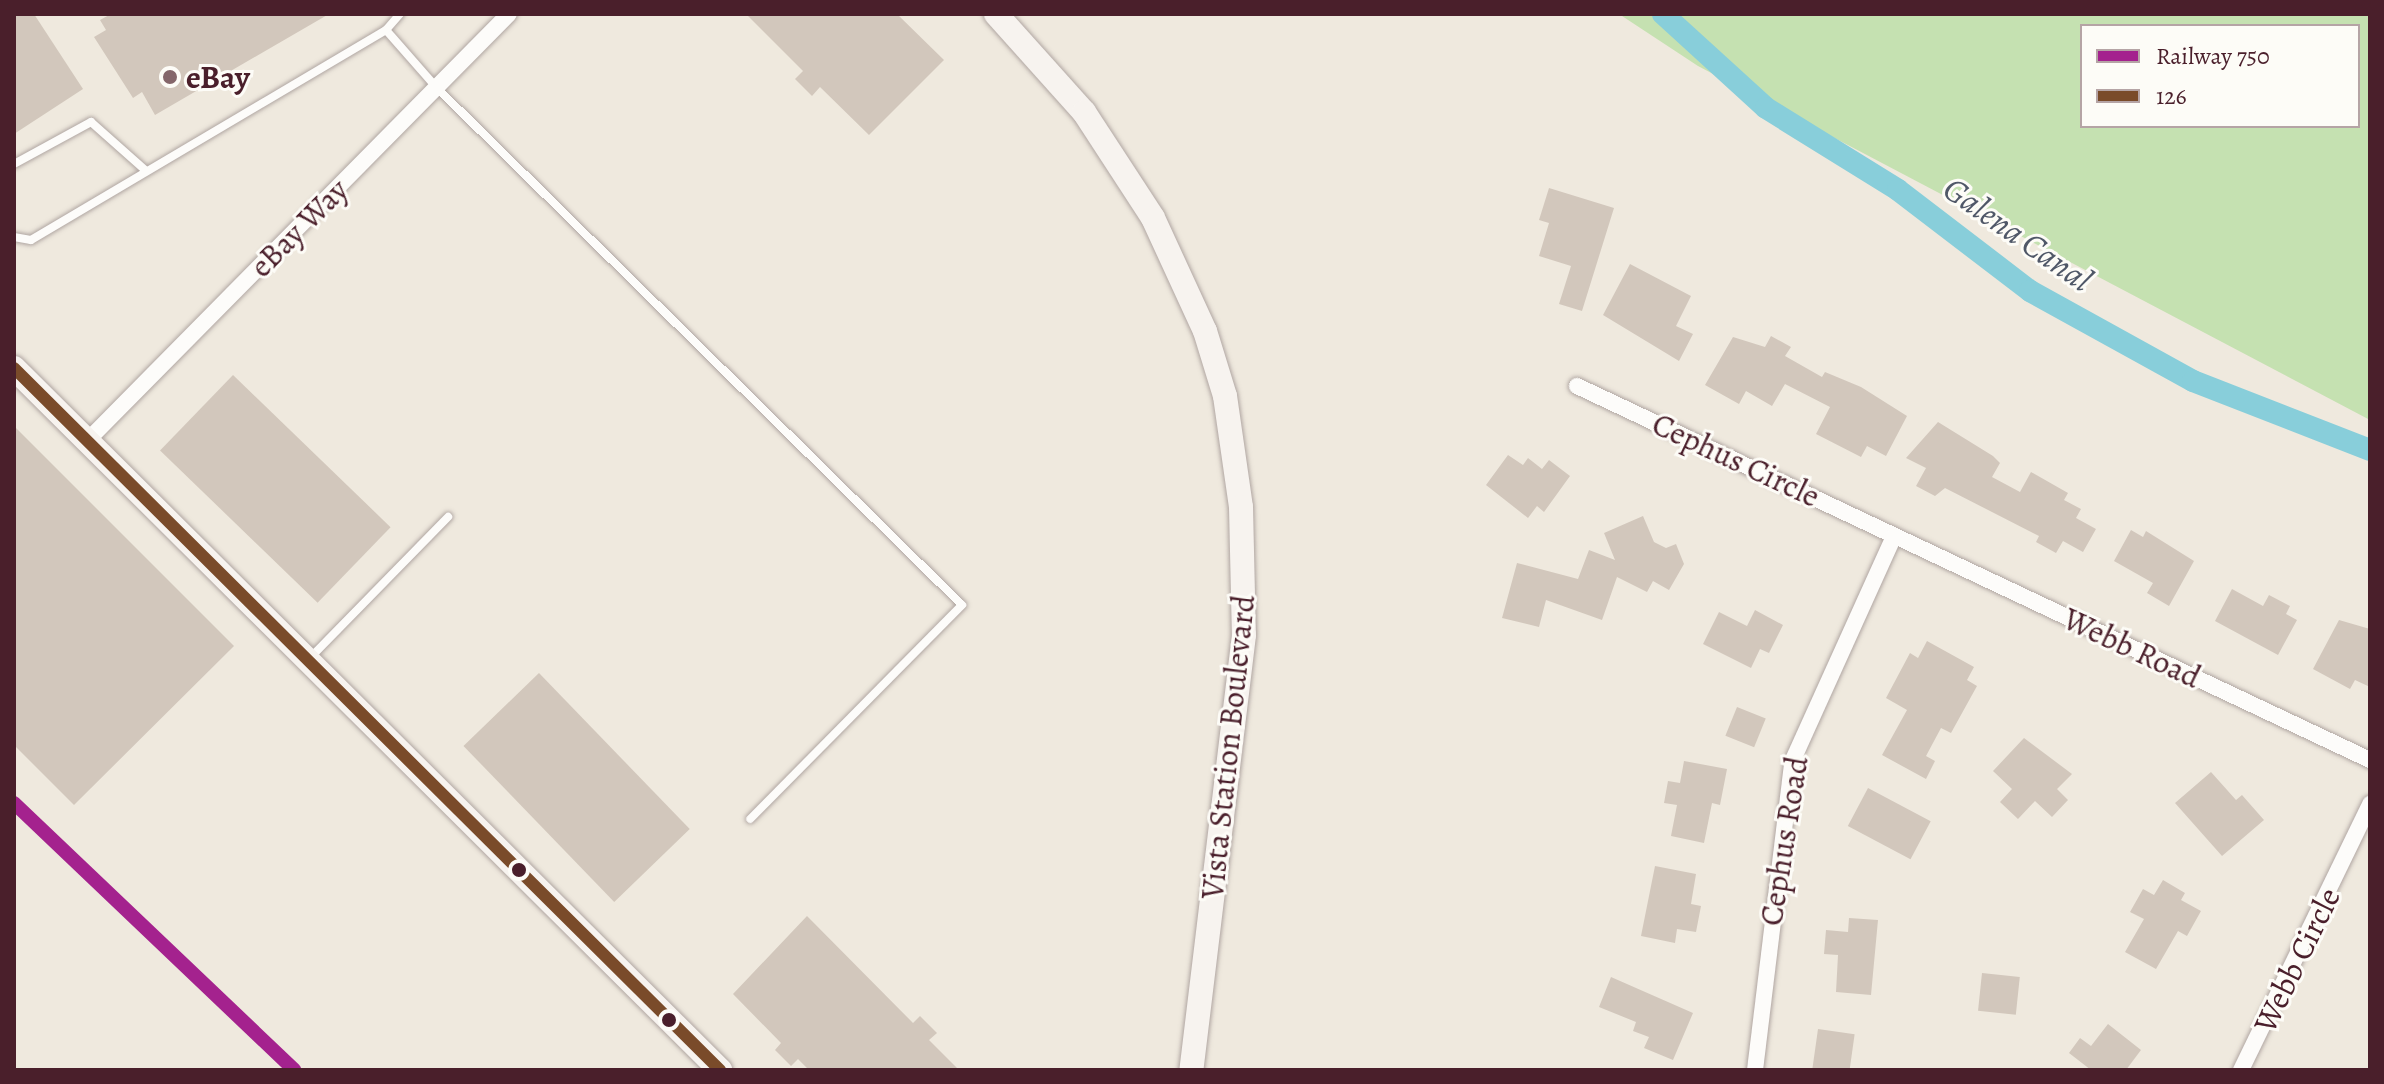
<!DOCTYPE html>
<html>
<head>
<meta charset="utf-8">
<style>
  body { margin:0 }
  #map { position:relative; width:2384px; height:1084px; overflow:hidden; background:#efe9de; font-family:Alegreya,serif }
  div>[style] { position:absolute }
  .green>* { inset:0; background:#c5e1b1 }
  .canal>* { height:22px; margin:-11px; padding:0 11px; transform-origin:11px; border-radius:11px; background:#88ceda }
  .building>* { inset:0; background:#d2c7bc; transform-origin:0 0 }
  .roads { filter:drop-shadow(0 0 2px #b0a6a2) drop-shadow(0 0 2px #b0a6a2) }
  .lane>* { height:8px; margin:-4px; padding:0 4px; transform-origin:4px; border-radius:4px; background:#fdfcfa }
  .street>* { height:16px; margin:-8px; padding:0 8px; transform-origin:8px; border-radius:8px; background:#fdfcfa }
  .secondary>* { height:24px; margin:-12px; padding:0 12px; transform-origin:12px; border-radius:12px; background:#f7f3ef }
  .bus-1>* { height:12px; margin:-6px; padding:0 6px; transform-origin:6px; border-radius:6px; background:#7a4b2a }
  .rail-1>* { height:14px; margin:-7px; padding:0 7px; transform-origin:7px; border-radius:7px; background:#a4228e }
  .dots>* { width:22px; height:22px; translate:-50% -50%; box-sizing:border-box; border:4px solid #fdfcf7; border-radius:50% }
  span { translate:-50% -50%; white-space:nowrap; text-align:center; line-height:1.15; -webkit-text-stroke:6px #fdfcf7; paint-order:stroke }
  .poi-label { font-size:32px; color:#4a1f2b; font-weight:700 }
  .left { translate:0 -50%; text-align:left }
  .street-label { font-size:32px; color:#4a1f2b }
  .water-label { font-size:34px; color:#505868; font-style:italic }
  .frame { position:absolute; inset:0; border:16px solid #4a1f2b; pointer-events:none }
  .legend { position:absolute; left:2080px; top:24px; width:280px; height:104px; box-sizing:border-box; background:#fdfcf7; border:2px solid #b5a4a5; margin:0; padding:10px 14px; list-style:none; font-size:24px; color:#4a1f2b }
  .legend li { display:flex; align-items:center; gap:16px; height:40px }
  .legend b { width:40px; border:2px solid #b5a4a5 }
</style>
</head>
<body>
<div id="map">
  <div class="green">
    <i style="clip-path:polygon(evenodd,1619px 14px,2370px 14px,2370px 420px,1698px 66px,1619px 14px,2082px 26px,2358px 26px,2358px 126px,2082px 126px,2082px 26px)"></i>
  </div>
  <div class="canal">
    <i style="left:1663px;top:14px;width:139px;rotate:42.4deg"></i>
    <i style="left:1766px;top:108px;width:155px;rotate:31.8deg"></i>
    <i style="left:1898px;top:190px;width:166px;rotate:37.4deg"></i>
    <i style="left:2030px;top:291px;width:186px;rotate:28.9deg"></i>
    <i style="left:2193px;top:381px;width:190px;rotate:21.3deg"></i>
  </div>
  <div class="building">
    <i style="clip-path:polygon(14px 14px,34px 14px,83px 89px,14px 134px)"></i>
    <i style="clip-path:polygon(111px 14px,329px 14px,155px 115px,142px 92px,133px 98px,94px 37px,106px 30px,100px 20px)"></i>
    <i style="clip-path:polygon(746px 14px,897px 14px,944px 60px,869px 135px,820px 87px,812px 96px,795px 79px,803px 71px)"></i>
    <i style="clip-path:polygon(1549px 188px,1614px 208px,1582px 311px,1559px 304px,1571px 266px,1539px 256px,1549px 223px,1539px 220px)"></i>
    <i style="clip-path:polygon(1630px 264px,1691px 296px,1676px 326px,1693px 334px,1679px 361px,1603px 315px)"></i>
    <i style="clip-path:polygon(1771px 336px,1791px 347px,1785px 356px,1822px 377px,1825px 372px,1861px 387px,1907px 416px,1886px 456px,1867px 446px,1861px 457px,1816px 434px,1830px 407px,1785px 384px,1772px 406px,1746px 391px,1739px 404px,1705px 385px,1733px 337px,1765px 347px)"></i>
    <i style="left:233px;top:375px;width:219px;height:105px;rotate:44deg"></i>
    <i style="clip-path:polygon(1938px 422px,1993px 456px,2000px 463px,1992px 477px,2020px 492px,2031px 472px,2068px 493px,2064px 500px,2081px 509px,2076px 518px,2096px 529px,2083px 552px,2063px 541px,2056px 553px,2036px 542px,2039px 536px,1945px 488px,1935px 496px,1916px 486px,1926px 468px,1906px 458px)"></i>
    <i style="clip-path:polygon(14px 426px,234px 646px,74px 805px,14px 745px)"></i>
    <i style="clip-path:polygon(1508px 455px,1523px 465px,1528px 458px,1542px 469px,1549px 460px,1570px 476px,1544px 512px,1537px 506px,1528px 518px,1486px 485px)"></i>
    <i style="clip-path:polygon(1643px 516px,1654px 542px,1666px 548px,1676px 544px,1684px 564px,1669px 590px,1653px 581px,1647px 592px,1617px 577px,1602px 620px,1546px 600px,1539px 627px,1502px 618px,1517px 563px,1578px 579px,1589px 550px,1615px 560px,1604px 533px)"></i>
    <i style="clip-path:polygon(2131px 530px,2143px 537px,2146px 531px,2194px 561px,2169px 606px,2147px 593px,2153px 583px,2114px 561px)"></i>
    <i style="clip-path:polygon(2232px 589px,2263px 606px,2269px 595px,2290px 606px,2286px 614px,2297px 620px,2278px 655px,2215px 621px)"></i>
    <i style="clip-path:polygon(1755px 610px,1783px 625px,1769px 653px,1760px 649px,1751px 668px,1703px 644px,1719px 612px,1747px 626px)"></i>
    <i style="clip-path:polygon(2339px 620px,2370px 629px,2370px 687px,2355px 680px,2350px 689px,2313px 669px)"></i>
    <i style="clip-path:polygon(1927px 641px,1974px 667px,1967px 680px,1977px 686px,1951px 733px,1941px 728px,1926px 756px,1935px 761px,1926px 779px,1882px 755px,1907px 710px,1886px 698px,1910px 653px,1918px 658px)"></i>
    <i style="left:539px;top:673px;width:217px;height:105px;rotate:46deg"></i>
    <i style="left:1737px;top:707px;width:31px;height:31px;rotate:22deg"></i>
    <i style="clip-path:polygon(2024px 738px,2072px 774px,2057px 789px,2068px 800px,2052px 817px,2035px 801px,2018px 819px,2000px 802px,2012px 789px,1993px 771px)"></i>
    <i style="clip-path:polygon(1684px 761px,1727px 769px,1720px 805px,1712px 803px,1704px 843px,1671px 836px,1677px 805px,1664px 803px,1668px 781px,1680px 783px)"></i>
    <i style="clip-path:polygon(2211px 772px,2236px 800px,2242px 795px,2264px 820px,2222px 856px,2175px 803px)"></i>
    <i style="left:1868px;top:788px;width:71px;height:43px;rotate:28deg"></i>
    <i style="clip-path:polygon(1655px 866px,1696px 874px,1691px 904px,1701px 906px,1696px 932px,1677px 929px,1675px 943px,1641px 936px)"></i>
    <i style="clip-path:polygon(2163px 880px,2185px 893px,2181px 900px,2201px 911px,2187px 936px,2178px 931px,2156px 969px,2125px 952px,2144px 919px,2130px 912px,2143px 889px,2154px 895px)"></i>
    <i style="clip-path:polygon(807px 916px,913px 1023px,920px 1016px,937px 1033px,929px 1040px,959px 1070px,809px 1070px,798px 1059px,791px 1066px,775px 1050px,781px 1043px,733px 994px)"></i>
    <i style="clip-path:polygon(1849px 918px,1878px 920px,1871px 995px,1836px 992px,1838px 955px,1824px 954px,1826px 930px,1848px 932px)"></i>
    <i style="left:1982px;top:973px;width:38px;height:38px;rotate:6deg"></i>
    <i style="clip-path:polygon(1611px 977px,1693px 1013px,1673px 1060px,1644px 1048px,1649px 1037px,1633px 1031px,1636px 1022px,1599px 1007px)"></i>
    <i style="clip-path:polygon(2108px 1024px,2141px 1050px,2126px 1070px,2091px 1070px,2069px 1053px,2080px 1038px,2091px 1046px)"></i>
    <i style="left:1818px;top:1029px;width:37px;height:41px;rotate:8deg"></i>
  </div>
  <div class="roads">
    <div class="lane">
      <i style="left:386px;top:30px;width:77px;rotate:48.7deg"></i>
      <i style="left:437px;top:88px;width:737px;rotate:44.56deg"></i>
      <i style="left:962px;top:605px;width:301px;rotate:134.7deg"></i>
      <i style="left:14px;top:164px;width:88px;rotate:-28.6deg"></i>
      <i style="left:91px;top:122px;width:72px;rotate:41.6deg"></i>
      <i style="left:14px;top:237px;width:17px;rotate:10deg"></i>
      <i style="left:31px;top:240px;width:412px;rotate:-30.6deg"></i>
      <i style="left:386px;top:30px;width:21px;rotate:-49deg"></i>
      <i style="left:309px;top:659px;width:199px;rotate:-45.6deg"></i>
    </div>
    <div class="street">
      <i style="left:1577px;top:386px;width:877px;rotate:25.25deg"></i>
      <i style="left:87px;top:441px;width:600px;rotate:-45.34deg"></i>
      <i style="left:1755px;top:1070px;width:310px;rotate:-83.1deg"></i>
      <i style="left:1792px;top:762px;width:248px;rotate:-65.7deg"></i>
      <i style="left:2241px;top:1070px;width:296px;rotate:-64.1deg"></i>
    </div>
    <div class="secondary">
      <i style="left:996px;top:14px;width:132px;rotate:48.1deg"></i>
      <i style="left:1084px;top:112px;width:126px;rotate:56.9deg"></i>
      <i style="left:1153px;top:218px;width:124px;rotate:65.3deg"></i>
      <i style="left:1205px;top:331px;width:68px;rotate:72.9deg"></i>
      <i style="left:1225px;top:396px;width:112px;rotate:81.8deg"></i>
      <i style="left:1241px;top:507px;width:128px;rotate:88.7deg"></i>
      <i style="left:1244px;top:635px;width:438px;rotate:96.9deg"></i>
      <i style="left:14px;top:368px;width:996px;rotate:44.84deg"></i>
    </div>
  </div>
  <div class="bus-1">
    <i style="left:14px;top:368px;width:996px;rotate:44.84deg"></i>
  </div>
  <div class="rail-1">
    <i style="left:14px;top:803px;width:387px;rotate:43.6deg"></i>
  </div>
  <div class="dots">
    <i style="left:170px;top:77px;background:#84666a"></i>
    <i style="left:519px;top:870px;background:#4a1f2b"></i>
    <i style="left:669px;top:1020px;background:#4a1f2b"></i>
  </div>
  <div class="poi-label">
    <span class="left" style="left:186px;top:77px">eBay</span>
  </div>
  <div class="street-label">
    <span style="left:299px;top:228px;rotate:-45deg">eBay Way</span>
    <span style="left:1736px;top:460px;rotate:25deg">Cephus Circle</span>
    <span style="left:2132px;top:648px;rotate:25deg">Webb Road</span>
    <span style="left:1228px;top:747px;rotate:-84deg">Vista Station Boulevard</span>
    <span style="left:1784px;top:841px;rotate:-81deg">Cephus Road</span>
    <span style="left:2297px;top:960px;rotate:-64deg">Webb Circle</span>
  </div>
  <div class="water-label">
    <span style="left:2018px;top:234px;rotate:35deg">Galena Canal</span>
  </div>
  <div class="frame"></div>
  <ul class="legend">
  <li><b style="height:10px;background:#a4228e"></b>Railway 750</li>
  <li><b style="height:10px;background:#7a4b2a"></b>126</li>
  </ul>
</div>
</body>
</html>
